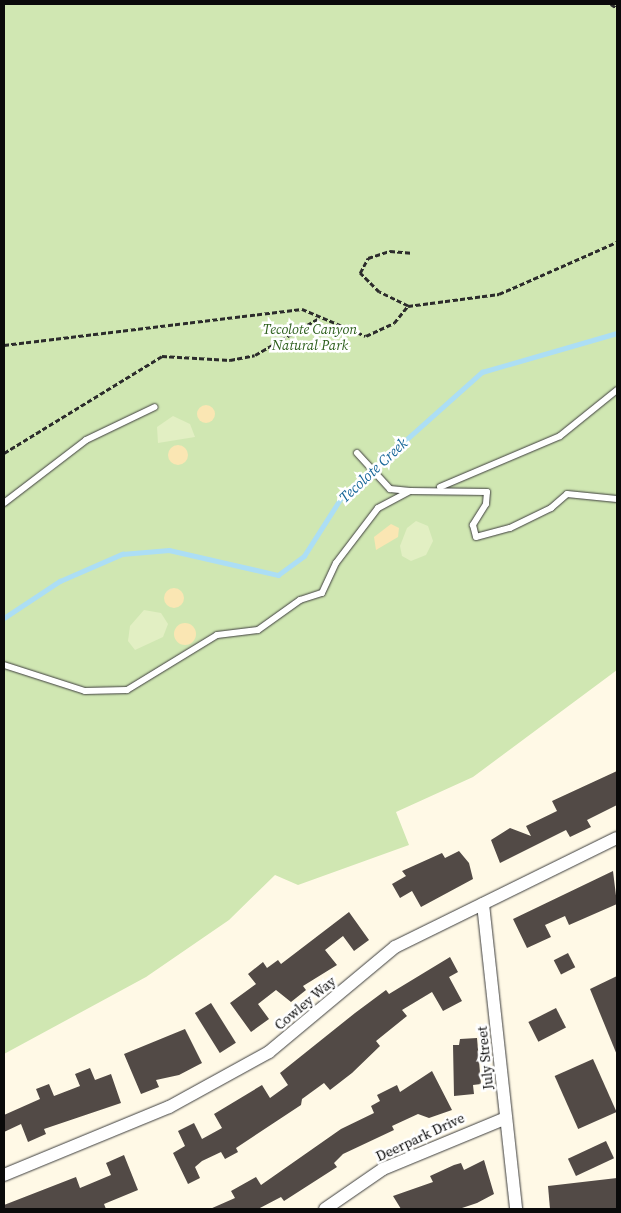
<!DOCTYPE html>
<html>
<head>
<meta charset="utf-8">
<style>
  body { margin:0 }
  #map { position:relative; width:621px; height:1213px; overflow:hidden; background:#fff9e6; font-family:"Source Serif 4",serif }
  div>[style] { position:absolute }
  .green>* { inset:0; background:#d0e7b2 }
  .sand>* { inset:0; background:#fae6b3 }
  .round { border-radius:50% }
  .pitch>* { inset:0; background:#e2efc3 }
  .stream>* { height:4.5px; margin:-2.25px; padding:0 2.25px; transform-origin:2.25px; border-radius:2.25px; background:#acdef5 }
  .building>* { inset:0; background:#524a46; transform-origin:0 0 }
  .path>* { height:2.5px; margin-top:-1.25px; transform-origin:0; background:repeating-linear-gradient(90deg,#2c2c2c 0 5px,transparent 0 7.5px) }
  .roads { filter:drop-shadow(0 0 1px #3d3d3d) drop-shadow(0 0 1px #3d3d3d) }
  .service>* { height:6px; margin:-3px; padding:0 3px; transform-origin:3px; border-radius:3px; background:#fff }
  .minor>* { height:12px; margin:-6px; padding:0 6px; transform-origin:6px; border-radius:6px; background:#fff }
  span { translate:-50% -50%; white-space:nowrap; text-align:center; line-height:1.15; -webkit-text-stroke:5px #fff; paint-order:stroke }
  .park-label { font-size:14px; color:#2d5f1c; font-style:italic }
  .street-label { font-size:14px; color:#0a0a0a }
  .water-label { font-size:15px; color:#166698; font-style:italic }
  .frame { position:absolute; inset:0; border:5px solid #0a0a0a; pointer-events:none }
</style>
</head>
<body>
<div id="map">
  <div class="green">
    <i style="clip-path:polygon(4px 4px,617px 4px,617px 670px,473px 777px,396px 812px,409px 845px,298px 885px,275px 875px,229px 920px,146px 977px,4px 1054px)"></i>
  </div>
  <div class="sand">
    <i class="round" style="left:197px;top:405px;width:18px;height:18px"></i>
    <i class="round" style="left:168px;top:445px;width:20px;height:20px"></i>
    <i style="clip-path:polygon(391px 524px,399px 528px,398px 537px,376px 550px,374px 537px)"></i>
    <i class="round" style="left:164px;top:588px;width:20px;height:20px"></i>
    <i class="round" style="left:174px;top:623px;width:22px;height:22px"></i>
  </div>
  <div class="pitch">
    <i style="clip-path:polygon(173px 416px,190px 424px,195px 437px,158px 443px,157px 427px)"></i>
    <i style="clip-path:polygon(416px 521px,428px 526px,433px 541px,426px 555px,411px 561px,402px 556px,400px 546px,407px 528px)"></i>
    <i style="clip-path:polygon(144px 610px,161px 613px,168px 624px,163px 637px,135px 650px,128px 641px,130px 626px)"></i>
  </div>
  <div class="stream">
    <i style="left:4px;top:618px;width:67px;rotate:-33.5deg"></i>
    <i style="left:60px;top:581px;width:68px;rotate:-23.5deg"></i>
    <i style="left:122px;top:554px;width:47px;rotate:-4.9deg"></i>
    <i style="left:169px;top:550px;width:112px;rotate:12.9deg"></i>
    <i style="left:278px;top:575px;width:32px;rotate:-36deg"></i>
    <i style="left:304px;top:556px;width:69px;rotate:-57.5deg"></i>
    <i style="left:341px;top:498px;width:189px;rotate:-41.8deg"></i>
    <i style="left:482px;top:372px;width:141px;rotate:-16.1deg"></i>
  </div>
  <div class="building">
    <i style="clip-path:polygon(617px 771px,617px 805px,587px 820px,591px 827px,570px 837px,566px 830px,500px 863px,491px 840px,510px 828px,531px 836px,526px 826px,557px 811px,552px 801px)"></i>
    <i style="clip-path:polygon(459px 851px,469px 863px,473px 879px,421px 907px,412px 891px,400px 898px,392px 884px,406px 876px,402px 871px,442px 853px,445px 858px)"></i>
    <i style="clip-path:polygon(613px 871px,617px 904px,569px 925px,565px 916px,545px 925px,551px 937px,527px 948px,513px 919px)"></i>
    <i style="clip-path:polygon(349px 912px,369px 940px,354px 951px,343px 936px,325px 950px,337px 965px,303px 986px,306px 990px,291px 1002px,276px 990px,258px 1004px,269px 1019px,251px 1032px,230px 1003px,256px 984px,248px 974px,263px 962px,267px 968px,278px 960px,281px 964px)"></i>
    <i style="left:568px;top:953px;width:16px;height:16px;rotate:63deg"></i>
    <i style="clip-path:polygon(450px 957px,458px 972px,449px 977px,462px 1001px,443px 1011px,432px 992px,402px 1010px,407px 1016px,376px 1041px,380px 1046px,352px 1073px,330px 1090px,324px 1083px,302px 1099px,301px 1105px,236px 1148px,238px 1152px,225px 1159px,221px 1152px,202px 1161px,195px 1167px,200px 1178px,188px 1184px,173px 1153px,185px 1146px,178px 1131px,194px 1123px,202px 1139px,222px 1128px,214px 1114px,262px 1085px,270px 1098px,288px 1085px,280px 1073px,355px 1013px,386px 990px,389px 994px)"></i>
    <i style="clip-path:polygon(617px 976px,617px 1055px,590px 989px)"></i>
    <i style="left:211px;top:1003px;width:47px;height:19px;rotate:58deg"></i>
    <i style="left:556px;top:1008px;width:22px;height:31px;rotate:63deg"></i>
    <i style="clip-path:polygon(185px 1029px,202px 1063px,179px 1075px,156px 1080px,159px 1087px,141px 1094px,124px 1054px)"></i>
    <i style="clip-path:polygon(477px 1038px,481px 1084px,473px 1085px,474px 1094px,454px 1096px,453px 1045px,459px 1045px,460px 1039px)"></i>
    <i style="left:593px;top:1059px;width:58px;height:42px;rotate:66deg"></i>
    <i style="clip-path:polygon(90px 1068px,95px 1080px,111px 1074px,121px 1103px,44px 1129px,46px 1134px,28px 1142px,21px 1124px,4px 1132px,4px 1115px,40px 1099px,36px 1089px,49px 1084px,54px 1096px,80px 1086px,75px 1074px)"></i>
    <i style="clip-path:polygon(432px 1071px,452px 1110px,429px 1118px,418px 1114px,392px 1126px,394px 1130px,343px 1154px,334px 1163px,337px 1167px,284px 1201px,281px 1197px,258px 1209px,210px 1209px,235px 1198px,231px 1191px,256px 1177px,261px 1185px,341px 1129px,374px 1113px,371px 1106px,380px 1101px,377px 1095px,397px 1085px,400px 1092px)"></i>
    <i style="left:606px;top:1141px;width:19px;height:42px;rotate:65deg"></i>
    <i style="clip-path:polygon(124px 1155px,138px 1190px,104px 1204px,106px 1209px,4px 1209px,4px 1205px,76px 1177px,80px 1188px,111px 1175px,106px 1163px)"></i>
    <i style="clip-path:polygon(484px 1160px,494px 1194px,477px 1203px,459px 1209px,401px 1209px,393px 1196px,433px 1182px,430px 1176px,454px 1165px,461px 1163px,464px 1170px)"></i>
    <i style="clip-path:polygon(617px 1178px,617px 1209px,550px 1209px,548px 1186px)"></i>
  </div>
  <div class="path">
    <i style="left:611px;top:4px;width:7px;rotate:34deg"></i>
    <i style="left:408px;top:306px;width:92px;rotate:-7.5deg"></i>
    <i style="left:499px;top:294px;width:129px;rotate:-23.8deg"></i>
    <i style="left:408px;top:306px;width:32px;rotate:-154deg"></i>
    <i style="left:379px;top:292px;width:27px;rotate:-135deg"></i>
    <i style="left:360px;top:273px;width:17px;rotate:-62deg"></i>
    <i style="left:368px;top:258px;width:23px;rotate:-18deg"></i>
    <i style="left:390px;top:251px;width:21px;rotate:5deg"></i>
    <i style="left:4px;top:345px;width:300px;rotate:-6.9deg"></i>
    <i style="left:302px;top:309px;width:69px;rotate:22.9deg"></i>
    <i style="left:366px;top:336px;width:31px;rotate:-25deg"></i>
    <i style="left:394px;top:323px;width:22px;rotate:-51deg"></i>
    <i style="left:4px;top:453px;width:185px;rotate:-31.5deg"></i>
    <i style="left:162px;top:356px;width:68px;rotate:3.4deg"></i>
    <i style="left:230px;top:360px;width:25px;rotate:-11deg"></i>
    <i style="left:255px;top:355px;width:74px;rotate:-30deg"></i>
  </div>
  <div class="roads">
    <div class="service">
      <i style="left:357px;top:453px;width:49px;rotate:47.5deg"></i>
      <i style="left:390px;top:489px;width:20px;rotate:6deg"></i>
      <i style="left:440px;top:487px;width:130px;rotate:-23deg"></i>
      <i style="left:560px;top:436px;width:73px;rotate:-38.9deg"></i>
      <i style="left:4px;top:503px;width:103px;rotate:-37.5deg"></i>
      <i style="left:86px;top:440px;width:76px;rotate:-25.6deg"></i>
      <i style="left:4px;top:665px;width:85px;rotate:17.8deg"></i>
      <i style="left:85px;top:691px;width:42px;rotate:-1.4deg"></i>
      <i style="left:127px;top:690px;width:105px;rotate:-31.4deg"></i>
      <i style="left:217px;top:635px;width:41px;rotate:-7deg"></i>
      <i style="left:258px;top:630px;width:52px;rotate:-35.5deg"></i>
      <i style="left:300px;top:600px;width:23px;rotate:-18deg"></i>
      <i style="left:322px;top:593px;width:33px;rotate:-65deg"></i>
      <i style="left:336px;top:563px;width:69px;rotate:-52.6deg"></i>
      <i style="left:378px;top:508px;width:36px;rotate:-28deg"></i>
      <i style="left:410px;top:491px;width:77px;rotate:0.7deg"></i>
      <i style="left:487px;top:492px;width:12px;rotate:95deg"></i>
      <i style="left:486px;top:504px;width:25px;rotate:122deg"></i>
      <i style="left:473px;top:525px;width:12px;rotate:76deg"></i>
      <i style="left:476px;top:537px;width:35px;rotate:-15deg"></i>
      <i style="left:510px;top:528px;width:46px;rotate:-26deg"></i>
      <i style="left:551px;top:508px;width:21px;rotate:-41deg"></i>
      <i style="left:567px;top:494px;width:50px;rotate:5.7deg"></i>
    </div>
    <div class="minor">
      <i style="left:483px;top:904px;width:307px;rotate:83.8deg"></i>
      <i style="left:4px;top:1175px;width:178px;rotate:-22.4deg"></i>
      <i style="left:169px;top:1107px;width:114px;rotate:-28.8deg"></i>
      <i style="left:269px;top:1052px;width:164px;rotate:-39.8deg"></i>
      <i style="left:395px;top:947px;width:247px;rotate:-26.2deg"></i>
      <i style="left:325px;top:1209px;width:70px;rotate:-34.6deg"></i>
      <i style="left:383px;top:1169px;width:133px;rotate:-22.5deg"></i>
    </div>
  </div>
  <div class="park-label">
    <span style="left:310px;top:337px">Tecolote Canyon<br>Natural Park</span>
  </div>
  <div class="street-label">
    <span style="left:305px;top:1003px;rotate:-40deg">Cowley Way</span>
    <span style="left:485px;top:1058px;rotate:-96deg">July Street</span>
    <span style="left:420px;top:1137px;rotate:-25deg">Deerpark Drive</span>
  </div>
  <div class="water-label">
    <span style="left:373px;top:470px;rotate:-43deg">Tecolote Creek</span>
  </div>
  <div class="frame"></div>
</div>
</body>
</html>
